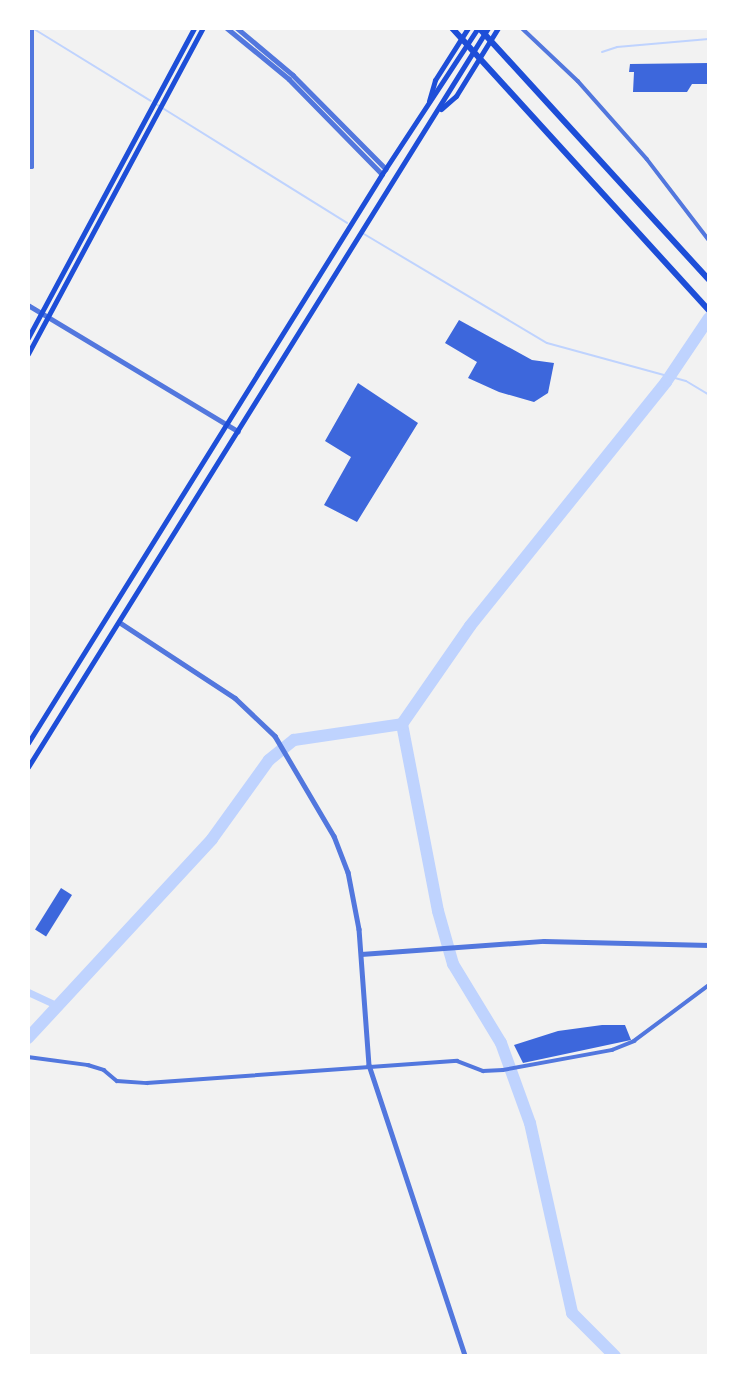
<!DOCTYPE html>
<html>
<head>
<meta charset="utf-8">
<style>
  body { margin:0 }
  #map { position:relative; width:737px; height:1384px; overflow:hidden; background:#f2f2f2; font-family:Cabin,sans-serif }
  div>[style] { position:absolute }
  .stream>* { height:2px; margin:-1px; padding:0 1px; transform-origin:1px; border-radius:1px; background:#bfd3fe }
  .canal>* { height:7px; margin:-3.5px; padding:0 3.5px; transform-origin:3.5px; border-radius:3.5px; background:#bfd3fe }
  .river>* { height:12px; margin:-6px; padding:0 6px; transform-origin:6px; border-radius:6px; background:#bfd3fe }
  .building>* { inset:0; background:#3d67dc; transform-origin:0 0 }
  .minor>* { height:3.5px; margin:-1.75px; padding:0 1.75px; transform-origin:1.75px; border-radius:1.75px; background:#5277de }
  .tertiary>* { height:4.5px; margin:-2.25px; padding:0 2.25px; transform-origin:2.25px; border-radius:2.25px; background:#5277de }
  .secondary>* { height:4.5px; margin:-2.25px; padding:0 2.25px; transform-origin:2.25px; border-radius:2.25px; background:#1d4ed8 }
  .primary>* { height:5px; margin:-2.5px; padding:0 2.5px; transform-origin:2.5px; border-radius:2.5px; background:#1d4ed8 }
  .motorway>* { height:6px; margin:-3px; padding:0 3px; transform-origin:3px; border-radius:3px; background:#1d4ed8 }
  span { translate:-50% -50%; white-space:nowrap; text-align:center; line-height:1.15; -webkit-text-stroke:7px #fff; paint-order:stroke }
  .frame { position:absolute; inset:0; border:30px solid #fff; pointer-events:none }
</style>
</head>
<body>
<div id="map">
  <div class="stream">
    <i style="left:34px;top:29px;width:137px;rotate:31.6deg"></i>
    <i style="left:602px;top:52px;width:16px;rotate:-18deg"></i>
    <i style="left:617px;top:47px;width:92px;rotate:-5deg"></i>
    <i style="left:156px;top:104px;width:225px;rotate:31.9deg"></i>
    <i style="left:364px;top:234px;width:213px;rotate:30.8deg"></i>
    <i style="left:547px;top:343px;width:144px;rotate:15.3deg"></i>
    <i style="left:686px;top:381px;width:27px;rotate:31deg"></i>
  </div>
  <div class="canal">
    <i style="left:28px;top:992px;width:33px;rotate:25deg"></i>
  </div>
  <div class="river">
    <i style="left:402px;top:724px;width:190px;rotate:79.1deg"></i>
    <i style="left:438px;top:911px;width:55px;rotate:74.2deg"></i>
    <i style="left:453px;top:964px;width:92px;rotate:58.7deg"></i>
    <i style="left:501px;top:1043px;width:85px;rotate:70.1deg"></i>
    <i style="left:530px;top:1123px;width:195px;rotate:77.5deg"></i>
    <i style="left:572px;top:1313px;width:61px;rotate:45deg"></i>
    <i style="left:28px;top:1038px;width:271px;rotate:-47.2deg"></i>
    <i style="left:212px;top:839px;width:97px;rotate:-54.2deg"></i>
    <i style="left:269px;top:760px;width:32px;rotate:-39deg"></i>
    <i style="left:294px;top:740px;width:109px;rotate:-8.4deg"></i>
    <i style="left:402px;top:724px;width:119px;rotate:-55.2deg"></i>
    <i style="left:470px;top:626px;width:313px;rotate:-51.2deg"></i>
    <i style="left:666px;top:382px;width:77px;rotate:-56.1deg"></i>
  </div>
  <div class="building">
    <i style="clip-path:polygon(709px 63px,709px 84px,692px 84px,687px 92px,633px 92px,634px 72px,629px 72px,630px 64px)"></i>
    <i style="clip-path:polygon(459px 320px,532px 360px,554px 363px,548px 393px,534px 402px,499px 392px,468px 378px,477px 362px,445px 343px)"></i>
    <i style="clip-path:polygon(358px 383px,418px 423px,357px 522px,324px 505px,351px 457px,325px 441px)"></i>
    <i style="left:61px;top:888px;width:13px;height:49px;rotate:32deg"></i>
    <i style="clip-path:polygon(602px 1025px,625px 1025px,631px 1040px,523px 1063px,514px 1045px,558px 1031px)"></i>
  </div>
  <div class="minor">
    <i style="left:522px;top:28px;width:77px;rotate:43.4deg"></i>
    <i style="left:578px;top:81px;width:104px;rotate:48.5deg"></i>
    <i style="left:647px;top:159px;width:102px;rotate:52.6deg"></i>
    <i style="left:28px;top:167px;width:4px"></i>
    <i style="left:32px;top:167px;width:139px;rotate:-90deg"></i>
    <i style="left:28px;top:1057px;width:61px;rotate:7.6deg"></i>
    <i style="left:88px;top:1065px;width:17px;rotate:17deg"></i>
    <i style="left:104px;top:1070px;width:17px;rotate:40deg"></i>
    <i style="left:117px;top:1081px;width:30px;rotate:4deg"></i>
    <i style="left:147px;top:1083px;width:311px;rotate:-4.1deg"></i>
    <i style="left:457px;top:1061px;width:28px;rotate:21deg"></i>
    <i style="left:483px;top:1071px;width:20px;rotate:-3deg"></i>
    <i style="left:503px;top:1070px;width:111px;rotate:-10.4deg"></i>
    <i style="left:612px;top:1050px;width:24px;rotate:-22deg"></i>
    <i style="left:634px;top:1041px;width:94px;rotate:-36.7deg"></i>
  </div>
  <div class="tertiary">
    <i style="left:227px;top:28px;width:80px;rotate:39.4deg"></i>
    <i style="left:289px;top:79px;width:133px;rotate:45.6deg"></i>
    <i style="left:237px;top:28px;width:73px;rotate:40deg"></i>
    <i style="left:293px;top:75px;width:132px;rotate:45.3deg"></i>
    <i style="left:28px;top:305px;width:245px;rotate:31deg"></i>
    <i style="left:119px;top:622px;width:139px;rotate:33.2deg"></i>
    <i style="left:235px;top:698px;width:55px;rotate:43.5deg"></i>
    <i style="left:275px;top:736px;width:116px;rotate:59.5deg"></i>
    <i style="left:334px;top:836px;width:39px;rotate:69deg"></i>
    <i style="left:348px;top:872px;width:58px;rotate:79.1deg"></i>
    <i style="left:359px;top:929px;width:136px;rotate:85.8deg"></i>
    <i style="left:369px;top:1065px;width:306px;rotate:71.7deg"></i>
    <i style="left:361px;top:954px;width:183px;rotate:-4.1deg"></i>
    <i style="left:544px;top:941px;width:165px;rotate:1.4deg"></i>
  </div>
  <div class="secondary">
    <i style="left:28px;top:338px;width:352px;rotate:-61.8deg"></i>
    <i style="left:28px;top:354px;width:370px;rotate:-61.8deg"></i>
  </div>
  <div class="primary">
    <i style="left:429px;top:101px;width:22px;rotate:-74deg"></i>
    <i style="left:435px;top:80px;width:62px;rotate:-57.6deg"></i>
    <i style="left:441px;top:109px;width:20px;rotate:-41deg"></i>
    <i style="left:456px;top:96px;width:80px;rotate:-58.3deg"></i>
    <i style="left:28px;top:743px;width:670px;rotate:-58.11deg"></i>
    <i style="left:382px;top:174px;width:175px;rotate:-56.7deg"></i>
    <i style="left:28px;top:767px;width:870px;rotate:-58.1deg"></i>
  </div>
  <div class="motorway">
    <i style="left:452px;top:28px;width:382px;rotate:47.7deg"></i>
    <i style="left:479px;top:28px;width:341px;rotate:47.6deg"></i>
  </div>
  <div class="frame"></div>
</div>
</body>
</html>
